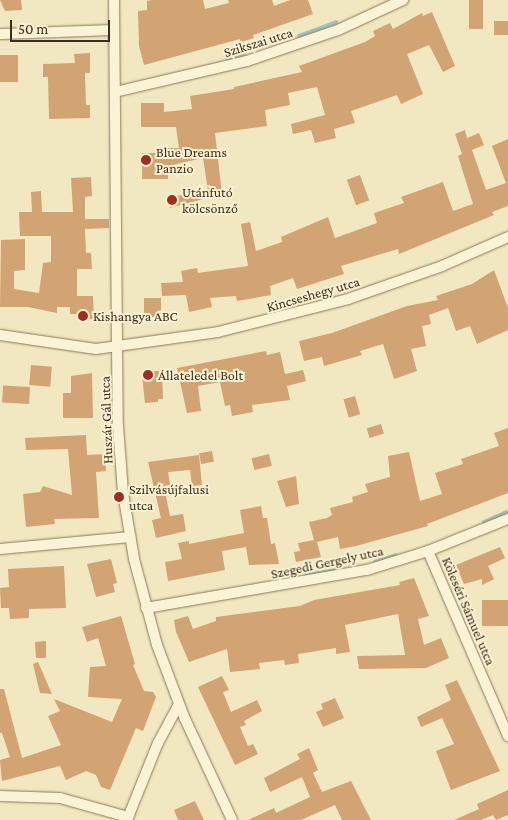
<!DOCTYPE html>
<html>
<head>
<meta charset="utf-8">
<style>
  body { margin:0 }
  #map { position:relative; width:508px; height:820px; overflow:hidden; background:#f1e7c1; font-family:"Crimson Pro",serif }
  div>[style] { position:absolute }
  .stream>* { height:4px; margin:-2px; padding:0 2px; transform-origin:2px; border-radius:2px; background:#a4c3bd }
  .building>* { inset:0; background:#d2a473; transform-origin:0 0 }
  .roads { filter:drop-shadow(0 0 1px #8c7857) drop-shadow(0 0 1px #8c7857) }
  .street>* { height:10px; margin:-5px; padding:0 5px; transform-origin:5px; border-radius:5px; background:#fbf3d5 }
  .dots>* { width:14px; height:14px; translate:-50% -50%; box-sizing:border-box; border:2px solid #f8f0d1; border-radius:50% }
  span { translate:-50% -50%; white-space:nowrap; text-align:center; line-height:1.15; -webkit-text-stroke:4px #f8f0d1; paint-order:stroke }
  .street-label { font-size:14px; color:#3b2e1c }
  .poi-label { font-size:14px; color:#3b2e1c }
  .left { translate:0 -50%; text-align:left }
  .scale { position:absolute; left:10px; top:20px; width:100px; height:22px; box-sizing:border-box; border:2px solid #3b2e1c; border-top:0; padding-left:6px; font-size:15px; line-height:18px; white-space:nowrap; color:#3b2e1c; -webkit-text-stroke:4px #f8f0d1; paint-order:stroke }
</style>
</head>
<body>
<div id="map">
  <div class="stream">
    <i style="left:299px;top:36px;width:40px;rotate:-20.2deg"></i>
    <i style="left:227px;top:58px;width:17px;rotate:-13deg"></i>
    <i style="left:484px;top:522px;width:24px;rotate:-24deg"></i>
    <i style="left:375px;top:562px;width:22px;rotate:-18deg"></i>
    <i style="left:306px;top:575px;width:30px;rotate:-9deg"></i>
  </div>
  <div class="building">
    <i style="clip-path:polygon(0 0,21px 0,22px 10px,5px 11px)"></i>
    <i style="clip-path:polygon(152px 0,203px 0,205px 9px,229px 3px,228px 0,272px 0,274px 6px,290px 0,308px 0,313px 14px,253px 35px,254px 38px,241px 42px,240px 39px,144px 65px,139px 46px,138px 11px,147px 10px,147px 1px)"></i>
    <i style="left:469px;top:0;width:14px;height:29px"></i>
    <i style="clip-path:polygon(432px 12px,455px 66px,443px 72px,429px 45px,407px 54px,423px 94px,401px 104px,397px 95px,351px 111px,355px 123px,334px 129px,336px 138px,315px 143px,311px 130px,293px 134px,291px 124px,325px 115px,317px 87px,288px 93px,290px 105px,265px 110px,267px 126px,215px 133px,222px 194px,209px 197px,203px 158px,168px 166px,168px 179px,142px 179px,142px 153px,157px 153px,157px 148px,179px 148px,176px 127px,141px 127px,141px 103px,164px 103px,164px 112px,192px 109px,190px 96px,234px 89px,234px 87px,302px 72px,299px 66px,365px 42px,375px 36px,373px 31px,390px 23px,393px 29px,422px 13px,423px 16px)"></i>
    <i style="left:494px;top:21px;width:14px;height:14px"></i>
    <i style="clip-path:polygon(90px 53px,90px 73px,85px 73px,86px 105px,90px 105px,90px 118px,49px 119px,48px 77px,43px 77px,43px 64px,75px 63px,74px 54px)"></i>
    <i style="left:18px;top:55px;width:27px;height:18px;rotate:90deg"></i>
    <i style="clip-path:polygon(465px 130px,467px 138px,479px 133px,484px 145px,472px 150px,486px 190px,506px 183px,492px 146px,508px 139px,508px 206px,492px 212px,494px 215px,399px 254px,398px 249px,341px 266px,344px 274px,328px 279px,297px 289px,293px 278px,270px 286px,271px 295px,237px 301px,236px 296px,210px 298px,212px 307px,189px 312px,186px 295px,162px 296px,161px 283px,183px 282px,181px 271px,197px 268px,198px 273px,248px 266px,241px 224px,250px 222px,256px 251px,282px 242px,281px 237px,328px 217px,335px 238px,377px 223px,374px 213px,404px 203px,401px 197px,443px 182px,453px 211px,473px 204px,458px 156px,462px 154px,455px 134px)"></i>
    <i style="left:360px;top:175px;width:27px;height:14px;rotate:70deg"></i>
    <i style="clip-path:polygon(91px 177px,92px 196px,85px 197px,85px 219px,109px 219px,109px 228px,85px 229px,86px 253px,91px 253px,92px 269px,77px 269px,77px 296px,93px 296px,94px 319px,78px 320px,78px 314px,70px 314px,70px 307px,57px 307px,57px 313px,28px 307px,0 307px,1px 240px,25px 239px,25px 270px,14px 271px,14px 289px,39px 293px,43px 263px,51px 262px,51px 236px,20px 236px,19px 212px,32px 212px,31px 192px,41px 191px,42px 212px,73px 212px,71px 178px)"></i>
    <i style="clip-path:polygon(202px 192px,203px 199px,170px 208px,169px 197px)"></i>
    <i style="clip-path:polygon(494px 270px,508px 308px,508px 330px,477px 344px,470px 326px,456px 331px,448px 308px,429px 315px,431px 324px,422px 326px,426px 346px,411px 349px,417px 371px,394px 379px,383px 344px,360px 351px,362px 355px,324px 366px,322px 357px,304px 361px,299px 341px,332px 333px,407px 306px,438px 300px,436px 296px,472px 284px)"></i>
    <i style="left:144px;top:298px;width:17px;height:19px"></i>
    <i style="clip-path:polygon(266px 351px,267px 355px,280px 352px,285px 374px,303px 370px,306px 381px,287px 386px,290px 400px,252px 405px,253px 412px,232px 416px,230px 405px,225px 406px,220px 382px,198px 386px,201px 411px,187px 413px,177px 368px)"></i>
    <i style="left:31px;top:365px;width:21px;height:20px;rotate:5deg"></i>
    <i style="clip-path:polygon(147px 371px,162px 371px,163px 399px,158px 399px,158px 402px,145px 403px,142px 376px)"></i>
    <i style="clip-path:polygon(92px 373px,93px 418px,63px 418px,63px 393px,71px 393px,71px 376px)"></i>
    <i style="left:30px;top:387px;width:17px;height:27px;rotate:93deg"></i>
    <i style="left:355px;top:396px;width:19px;height:12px;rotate:74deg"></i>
    <i style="left:381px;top:424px;width:10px;height:15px;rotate:73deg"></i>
    <i style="clip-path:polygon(508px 428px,508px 493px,427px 524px,428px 526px,356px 546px,340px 549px,338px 537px,317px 542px,321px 557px,296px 562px,294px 552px,300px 551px,298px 543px,314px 540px,309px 522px,327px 518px,332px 515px,330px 508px,353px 502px,352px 497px,368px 492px,365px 484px,390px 477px,388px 456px,409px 452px,420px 501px,442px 494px,435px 473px,463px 464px,461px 459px,499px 446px,494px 433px)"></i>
    <i style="clip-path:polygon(86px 435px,87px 455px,105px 454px,106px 471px,96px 472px,99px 518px,54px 519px,55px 524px,26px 527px,23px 494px,40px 492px,43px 486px,72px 495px,68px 449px,26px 450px,25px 438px)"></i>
    <i style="left:212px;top:451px;width:11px;height:13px;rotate:80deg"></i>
    <i style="left:269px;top:454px;width:12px;height:18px;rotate:76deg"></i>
    <i style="clip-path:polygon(199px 455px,202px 485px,192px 486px,190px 470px,168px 472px,170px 485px,164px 486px,170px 516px,183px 514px,186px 531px,156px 538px,152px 520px,161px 518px,148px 462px)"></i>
    <i style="clip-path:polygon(296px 476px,299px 504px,286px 507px,277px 481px)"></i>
    <i style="clip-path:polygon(261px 506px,263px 518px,267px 518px,271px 544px,275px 543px,279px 564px,249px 565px,246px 547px,222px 551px,225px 570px,168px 581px,165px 562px,182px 559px,178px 543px,189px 541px,189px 544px,244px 533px,240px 510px)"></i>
    <i style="clip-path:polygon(500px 547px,505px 558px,488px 566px,494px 579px,482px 585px,482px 579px,464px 584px,456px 565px)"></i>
    <i style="clip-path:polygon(111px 559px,117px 583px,113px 584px,115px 592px,96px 597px,87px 564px)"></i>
    <i style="clip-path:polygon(64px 566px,66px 608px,29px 609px,29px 618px,10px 619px,9px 608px,1px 608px,0 588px,9px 587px,8px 569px)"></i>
    <i style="clip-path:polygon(414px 578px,429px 616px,418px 619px,424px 645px,441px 638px,449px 658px,426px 668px,359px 669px,357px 656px,405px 655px,398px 614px,345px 625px,350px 652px,336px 654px,336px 648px,298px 654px,299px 663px,285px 665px,284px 660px,259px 663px,260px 669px,230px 672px,227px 649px,189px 662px,176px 632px,174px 620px,188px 616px,193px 629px,216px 621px,216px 617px,300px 606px,314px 600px,400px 585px,399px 582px)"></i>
    <i style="left:482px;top:600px;width:26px;height:26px"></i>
    <i style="clip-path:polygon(121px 616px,135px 664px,133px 665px,144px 691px,153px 692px,156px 697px,143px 731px,136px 728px,110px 790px,101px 787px,96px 775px,86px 771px,66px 780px,60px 766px,2px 781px,0 760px,10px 757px,2px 733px,0 733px,0 689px,4px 689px,22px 758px,61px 745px,48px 716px,60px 711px,54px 699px,112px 722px,122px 699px,88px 697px,90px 667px,106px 666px,98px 638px,87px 642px,82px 627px)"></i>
    <i style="clip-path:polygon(46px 641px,46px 658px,36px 658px,35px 642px)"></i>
    <i style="clip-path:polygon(38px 662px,52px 694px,40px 693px,33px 664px)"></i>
    <i style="clip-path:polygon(222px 676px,229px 690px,223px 692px,231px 712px,257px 700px,262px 711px,244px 721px,246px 725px,240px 727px,248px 746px,253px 744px,258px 754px,235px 765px,198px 687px)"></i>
    <i style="clip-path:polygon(457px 680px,500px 771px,451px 790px,436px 751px,454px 744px,442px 718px,421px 727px,417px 717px,451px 700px,445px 685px)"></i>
    <i style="clip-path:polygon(335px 698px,344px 718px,323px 727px,316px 712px,323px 709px,321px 704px)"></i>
    <i style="clip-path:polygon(309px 748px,318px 770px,313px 773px,322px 792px,351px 781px,371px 820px,342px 820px,335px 805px,301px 820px,248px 820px,274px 808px,276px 813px,310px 797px,302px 777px,270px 792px,264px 778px,300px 759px,297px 754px)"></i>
    <i style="clip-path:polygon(508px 790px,508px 815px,496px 820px,493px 815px,481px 820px,454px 820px,479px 809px,477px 804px)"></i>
    <i style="clip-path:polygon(195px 801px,204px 820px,178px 820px,174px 810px)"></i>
  </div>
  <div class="roads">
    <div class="street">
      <i style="left:114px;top:0;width:426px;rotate:89.5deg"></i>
      <i style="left:118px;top:426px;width:67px;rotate:85.7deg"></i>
      <i style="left:123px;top:493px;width:67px;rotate:80.5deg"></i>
      <i style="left:134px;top:559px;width:89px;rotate:75deg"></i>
      <i style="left:157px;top:645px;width:79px;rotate:69.3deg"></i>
      <i style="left:185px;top:719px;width:111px;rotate:65deg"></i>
      <i style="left:0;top:34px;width:114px;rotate:-2deg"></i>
      <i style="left:115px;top:92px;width:136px;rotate:-13.2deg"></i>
      <i style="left:247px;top:61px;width:96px;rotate:-18.8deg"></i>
      <i style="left:338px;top:30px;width:72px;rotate:-24.8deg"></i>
      <i style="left:0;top:335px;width:97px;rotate:8.3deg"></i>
      <i style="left:96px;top:349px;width:123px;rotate:-7.9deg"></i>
      <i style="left:218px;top:332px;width:134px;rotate:-14.2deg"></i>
      <i style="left:348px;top:299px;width:100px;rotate:-19.3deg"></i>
      <i style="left:442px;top:266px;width:72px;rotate:-23.7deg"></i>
      <i style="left:0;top:549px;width:131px;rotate:-5.3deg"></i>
      <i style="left:428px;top:551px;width:202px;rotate:66.6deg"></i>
      <i style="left:146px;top:608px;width:224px;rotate:-9.8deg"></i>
      <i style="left:367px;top:570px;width:64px;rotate:-17.3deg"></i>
      <i style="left:428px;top:551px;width:86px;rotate:-21.8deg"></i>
      <i style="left:0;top:796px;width:60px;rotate:1.9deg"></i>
      <i style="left:60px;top:798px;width:71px;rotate:15.6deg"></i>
      <i style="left:127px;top:820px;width:83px;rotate:-68.1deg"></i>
      <i style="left:158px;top:743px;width:44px;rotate:-61.7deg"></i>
    </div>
  </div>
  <div class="dots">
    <i style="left:146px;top:160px;background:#a02d22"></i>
    <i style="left:172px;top:200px;background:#a02d22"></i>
    <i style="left:83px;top:316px;background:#a02d22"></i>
    <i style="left:148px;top:375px;background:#a02d22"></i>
    <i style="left:119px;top:497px;background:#a02d22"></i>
  </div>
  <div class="street-label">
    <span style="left:258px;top:42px;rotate:-17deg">Szikszai utca</span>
    <span style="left:313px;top:294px;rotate:-16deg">Kincseshegy utca</span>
    <span style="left:106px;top:420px;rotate:-92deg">Huszár Gál utca</span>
    <span style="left:327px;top:562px;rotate:-12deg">Szegedi Gergely utca</span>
    <span style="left:469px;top:611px;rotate:67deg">Köleséri Sámuel utca</span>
  </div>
  <div class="poi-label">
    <span class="left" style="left:156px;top:160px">Blue Dreams<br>Panzio</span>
    <span class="left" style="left:182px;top:200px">Utánfutó<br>kölcsönző</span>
    <span class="left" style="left:93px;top:316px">Kishangya ABC</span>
    <span class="left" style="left:158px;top:375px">Állateledel Bolt</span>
    <span class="left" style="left:129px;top:497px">Szilvásújfalusi<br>utca</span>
  </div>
  <div class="scale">50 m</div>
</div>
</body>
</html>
